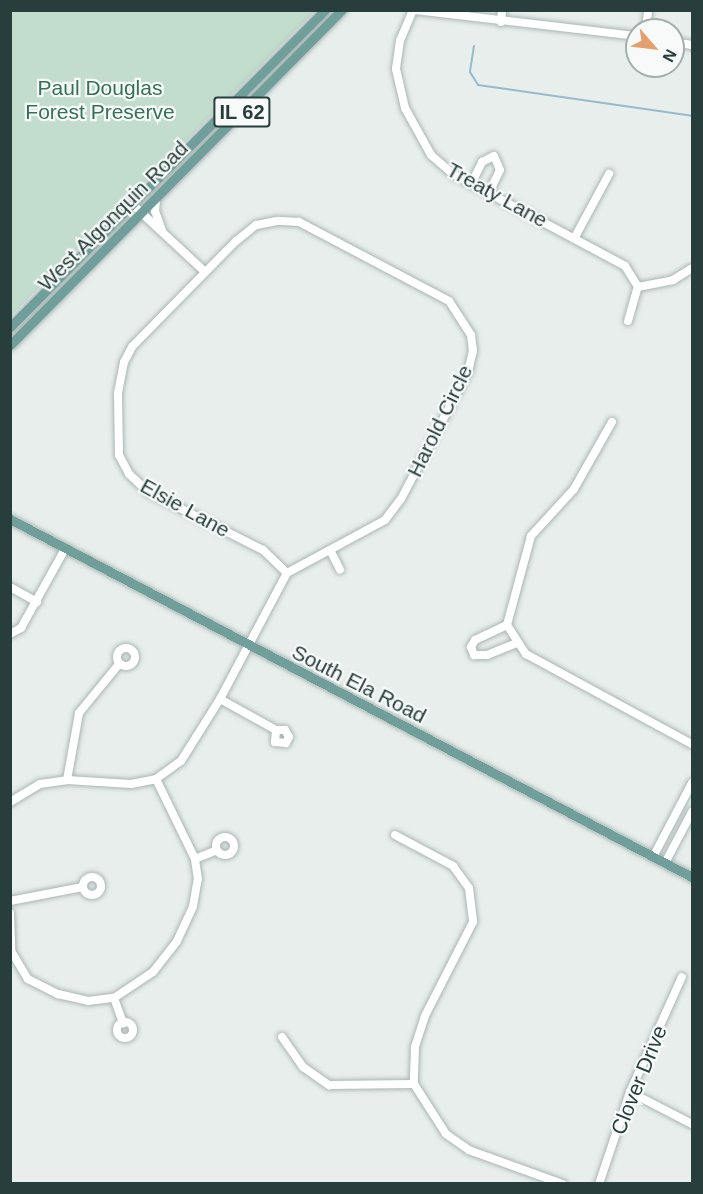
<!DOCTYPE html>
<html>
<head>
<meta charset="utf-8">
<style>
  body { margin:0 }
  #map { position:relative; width:703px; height:1194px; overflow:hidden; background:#e7eeec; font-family:Helvetica,sans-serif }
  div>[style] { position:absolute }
  .green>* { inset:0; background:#c2dcce }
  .stream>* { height:2px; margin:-1px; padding:0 1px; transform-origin:1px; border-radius:1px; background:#95bacd }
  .roads { filter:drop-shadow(0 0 2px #aab6b4) drop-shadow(0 0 2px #aab6b4) }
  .minor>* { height:8px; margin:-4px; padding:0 4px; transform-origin:4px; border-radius:4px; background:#fff }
  .minor>.ring { margin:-4px; padding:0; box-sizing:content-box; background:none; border:8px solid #fff; border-radius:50% }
  .major>* { height:9px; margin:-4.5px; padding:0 4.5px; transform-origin:4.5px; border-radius:4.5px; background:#709f9b }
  span { translate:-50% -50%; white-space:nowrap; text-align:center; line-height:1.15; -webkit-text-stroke:4.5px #f7faf9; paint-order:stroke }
  .shield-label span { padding:2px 4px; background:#f7faf9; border:2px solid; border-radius:4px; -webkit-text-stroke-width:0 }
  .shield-label { font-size:20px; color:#273e3c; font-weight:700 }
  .park-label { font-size:21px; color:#357257 }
  .street-label { font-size:21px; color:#273e3c }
  .frame { position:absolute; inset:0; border:12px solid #273e3c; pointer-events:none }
  .north { position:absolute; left:625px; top:18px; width:60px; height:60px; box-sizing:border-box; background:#f7faf9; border:2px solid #a4afad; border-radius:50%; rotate:118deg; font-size:16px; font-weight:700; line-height:24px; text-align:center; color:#273e3c }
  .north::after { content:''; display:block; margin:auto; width:21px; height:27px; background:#e59f6e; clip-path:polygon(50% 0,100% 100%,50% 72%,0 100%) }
</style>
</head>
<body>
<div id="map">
  <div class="green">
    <i style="clip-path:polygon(10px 11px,315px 11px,11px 316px,10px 316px)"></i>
  </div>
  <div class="stream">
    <i style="left:474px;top:46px;width:26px;rotate:99deg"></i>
    <i style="left:470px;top:72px;width:15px;rotate:58deg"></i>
    <i style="left:478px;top:85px;width:216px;rotate:8.2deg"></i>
  </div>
  <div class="roads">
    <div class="minor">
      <i style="left:413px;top:10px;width:33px;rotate:113deg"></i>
      <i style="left:400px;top:40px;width:29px;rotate:98deg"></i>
      <i style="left:396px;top:69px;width:40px;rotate:77deg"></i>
      <i style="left:405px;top:108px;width:54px;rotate:61deg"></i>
      <i style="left:431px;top:155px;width:29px;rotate:41deg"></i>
      <i style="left:453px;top:174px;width:195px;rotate:28.1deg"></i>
      <i style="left:625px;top:266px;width:25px;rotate:58deg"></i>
      <i style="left:415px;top:10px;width:224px;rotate:6.7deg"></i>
      <i style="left:501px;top:22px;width:12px;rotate:-85deg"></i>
      <i style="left:646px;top:30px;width:20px;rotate:-84deg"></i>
      <i style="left:673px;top:42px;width:19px;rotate:9deg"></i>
      <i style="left:471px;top:184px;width:25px;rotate:-63deg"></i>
      <i style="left:482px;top:162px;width:13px;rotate:-27deg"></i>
      <i style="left:494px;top:156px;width:15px;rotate:67deg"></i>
      <i style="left:500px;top:170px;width:25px;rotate:116deg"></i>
      <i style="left:156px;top:198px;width:13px;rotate:94deg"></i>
      <i style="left:155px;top:211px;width:20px;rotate:70deg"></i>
      <i style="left:132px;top:204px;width:98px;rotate:42.9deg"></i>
      <i style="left:575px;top:237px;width:72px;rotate:-61.6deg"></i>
      <i style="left:628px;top:321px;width:35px;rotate:-74deg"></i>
      <i style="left:638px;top:287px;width:36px;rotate:-11deg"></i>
      <i style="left:673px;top:280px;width:22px;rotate:-32deg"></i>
      <i style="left:612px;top:422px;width:77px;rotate:119.6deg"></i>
      <i style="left:574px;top:489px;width:64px;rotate:132.5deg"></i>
      <i style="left:531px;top:536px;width:92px;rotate:105.1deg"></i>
      <i style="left:507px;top:625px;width:35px;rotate:57deg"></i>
      <i style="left:526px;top:654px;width:189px;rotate:28.5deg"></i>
      <i style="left:330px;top:550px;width:22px;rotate:63deg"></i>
      <i style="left:10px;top:587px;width:31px;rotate:29deg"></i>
      <i style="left:507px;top:625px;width:35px;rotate:155deg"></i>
      <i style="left:475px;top:640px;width:8px;rotate:120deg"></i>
      <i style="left:471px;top:647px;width:9px;rotate:69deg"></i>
      <i style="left:474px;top:655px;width:13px"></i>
      <i style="left:487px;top:655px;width:32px;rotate:-22deg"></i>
      <i style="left:10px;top:634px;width:13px;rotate:-29deg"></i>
      <i style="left:21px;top:628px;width:90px;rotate:-60.9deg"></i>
      <i class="ring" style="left:117px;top:648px;width:10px;height:10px"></i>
      <i style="left:220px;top:699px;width:64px;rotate:29deg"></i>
      <i style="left:276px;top:730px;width:9px"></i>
      <i style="left:285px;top:730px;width:8px;rotate:60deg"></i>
      <i style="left:289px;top:737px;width:7px;rotate:117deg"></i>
      <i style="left:286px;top:743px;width:11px;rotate:-175deg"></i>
      <i style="left:275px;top:742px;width:12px;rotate:-85deg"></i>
      <i style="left:67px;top:780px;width:68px;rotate:-79.8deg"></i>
      <i style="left:79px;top:713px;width:63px;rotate:-50.8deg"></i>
      <i style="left:10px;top:802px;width:35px;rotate:-31deg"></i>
      <i style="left:40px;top:784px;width:27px;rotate:-8deg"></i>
      <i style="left:67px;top:780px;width:64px;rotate:3.6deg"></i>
      <i style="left:131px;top:784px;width:25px;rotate:-11deg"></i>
      <i style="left:156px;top:779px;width:31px;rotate:-36deg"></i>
      <i style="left:181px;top:761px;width:73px;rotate:-57.8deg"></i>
      <i style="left:220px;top:699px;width:143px;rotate:-62deg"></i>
      <i style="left:287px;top:573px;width:111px;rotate:-28.4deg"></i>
      <i style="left:385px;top:520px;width:26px;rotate:-53deg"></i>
      <i style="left:401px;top:499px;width:144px;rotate:-62.2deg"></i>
      <i style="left:468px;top:372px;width:22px;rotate:-77deg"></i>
      <i style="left:473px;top:351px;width:16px;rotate:-97deg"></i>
      <i style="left:471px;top:335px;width:40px;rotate:-122.9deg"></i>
      <i style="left:449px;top:301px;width:170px;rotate:-152.2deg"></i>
      <i style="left:299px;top:222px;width:22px;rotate:-177deg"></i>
      <i style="left:277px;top:221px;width:21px;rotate:169deg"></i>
      <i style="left:256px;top:225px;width:26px;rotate:141deg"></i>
      <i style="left:236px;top:241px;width:148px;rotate:134.5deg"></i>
      <i style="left:132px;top:347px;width:17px;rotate:118deg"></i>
      <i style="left:124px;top:362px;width:32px;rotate:101deg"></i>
      <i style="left:118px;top:393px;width:62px;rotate:89.1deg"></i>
      <i style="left:119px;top:455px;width:21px;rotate:62deg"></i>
      <i style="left:129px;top:474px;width:26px;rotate:43deg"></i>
      <i style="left:148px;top:492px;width:129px;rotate:26.8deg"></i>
      <i style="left:263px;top:550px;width:33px;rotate:44deg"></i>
      <i style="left:395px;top:835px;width:66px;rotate:28.1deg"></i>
      <i style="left:453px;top:866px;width:27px;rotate:54deg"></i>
      <i style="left:469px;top:888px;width:34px;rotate:83deg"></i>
      <i style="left:473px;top:922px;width:106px;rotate:117.1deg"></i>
      <i style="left:425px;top:1016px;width:33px;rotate:108deg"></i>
      <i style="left:415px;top:1047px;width:37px;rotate:92deg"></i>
      <i style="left:414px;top:1084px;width:59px;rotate:57.4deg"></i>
      <i style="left:446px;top:1134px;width:28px;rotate:35deg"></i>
      <i style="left:469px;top:1150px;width:100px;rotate:19.9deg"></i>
      <i class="ring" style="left:216px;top:837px;width:10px;height:10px"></i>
      <i style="left:653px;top:857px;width:84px;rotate:-62.2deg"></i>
      <i style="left:195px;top:859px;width:24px;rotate:-22deg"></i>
      <i style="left:665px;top:863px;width:58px;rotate:-62.1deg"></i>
      <i class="ring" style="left:83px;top:877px;width:10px;height:10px"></i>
      <i style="left:10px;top:901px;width:74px;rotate:-10.9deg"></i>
      <i style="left:10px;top:913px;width:38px;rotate:88deg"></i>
      <i style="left:11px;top:951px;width:33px;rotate:59deg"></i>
      <i style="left:28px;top:979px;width:34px;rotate:27deg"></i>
      <i style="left:58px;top:994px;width:31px;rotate:13deg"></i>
      <i style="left:88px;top:1001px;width:26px;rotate:-7deg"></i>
      <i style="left:114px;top:998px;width:47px;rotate:-33.7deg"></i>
      <i style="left:153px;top:972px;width:39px;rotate:-52deg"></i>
      <i style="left:177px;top:941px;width:38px;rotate:-65deg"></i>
      <i style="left:193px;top:906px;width:27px;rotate:-80deg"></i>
      <i style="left:198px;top:879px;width:20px;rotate:-99deg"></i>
      <i style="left:195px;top:859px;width:89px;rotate:-116deg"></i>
      <i style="left:114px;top:998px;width:27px;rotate:70deg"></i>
      <i class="ring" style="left:117px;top:1022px;width:8px;height:8px"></i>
      <i style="left:282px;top:1037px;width:37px;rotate:55deg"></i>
      <i style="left:303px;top:1067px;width:32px;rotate:35deg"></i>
      <i style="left:329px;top:1085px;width:85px;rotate:-0.7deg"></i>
      <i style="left:630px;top:1092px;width:70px;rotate:27.3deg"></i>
      <i style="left:599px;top:1184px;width:97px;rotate:-71.4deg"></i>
      <i style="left:630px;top:1092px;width:126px;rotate:-65.7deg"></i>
    </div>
    <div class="major">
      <i style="left:10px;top:327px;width:447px;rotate:-45.2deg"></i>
      <i style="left:10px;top:345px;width:472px;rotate:-45.3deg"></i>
      <i style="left:10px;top:519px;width:770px;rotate:27.7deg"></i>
    </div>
  </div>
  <div class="shield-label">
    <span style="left:242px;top:112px">IL 62</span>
  </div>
  <div class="park-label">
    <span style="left:100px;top:100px">Paul Douglas<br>Forest Preserve</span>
  </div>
  <div class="street-label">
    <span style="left:497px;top:195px;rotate:29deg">Treaty Lane</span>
    <span style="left:113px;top:216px;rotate:-45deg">West Algonquin Road</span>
    <span style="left:440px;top:421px;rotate:-64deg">Harold Circle</span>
    <span style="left:185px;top:508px;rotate:29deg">Elsie Lane</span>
    <span style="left:359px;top:684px;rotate:27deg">South Ela Road</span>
    <span style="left:639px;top:1080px;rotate:-68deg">Clover Drive</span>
  </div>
  <div class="frame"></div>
  <div class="north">N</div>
</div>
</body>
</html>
